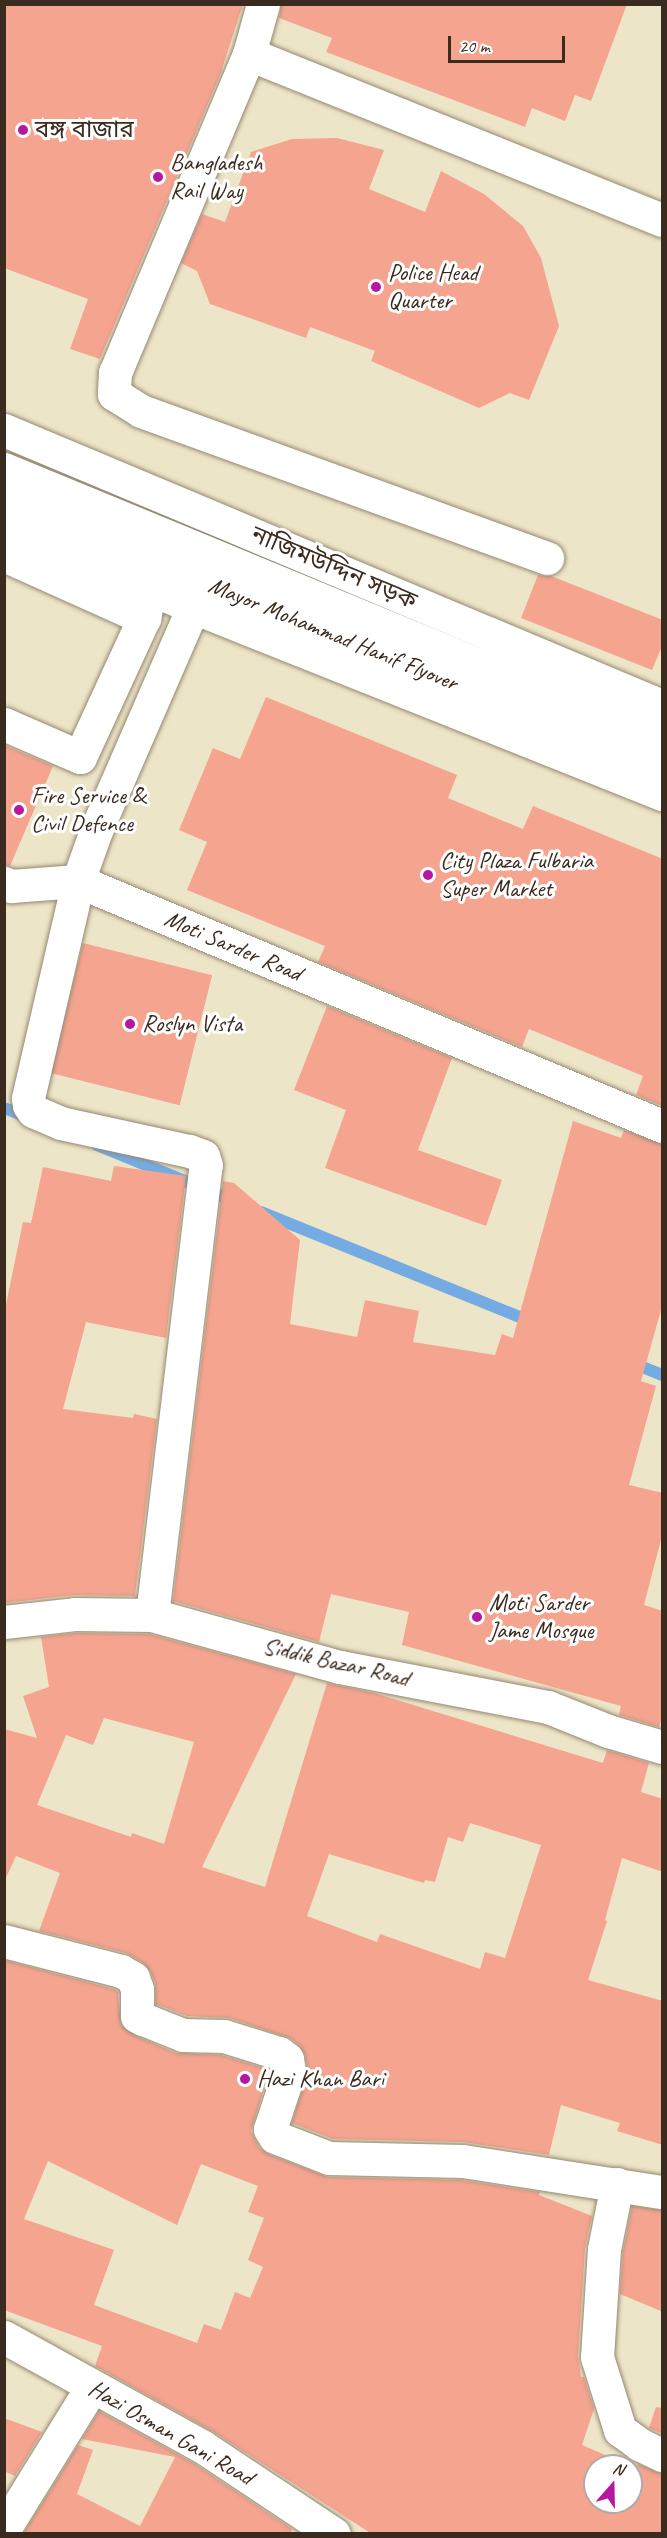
<!DOCTYPE html>
<html>
<head>
<meta charset="utf-8">
<style>
  body { margin:0 }
  #map { position:relative; width:667px; height:2538px; overflow:hidden; background:#ede5c7; font-family:Caveat,"Noto Sans Bengali",sans-serif }
  div>[style] { position:absolute }
  .stream>* { height:12px; margin:-6px; padding:0 6px; transform-origin:6px; border-radius:6px; background:#74abe3 }
  .building>* { inset:0; background:#f5a490; transform-origin:0 0 }
  .roads { filter:drop-shadow(0 0 2px #948872) drop-shadow(0 0 2px #948872) }
  .minor>* { height:33px; margin:-16.5px; padding:0 16.5px; transform-origin:16.5px; border-radius:16.5px; background:#fff }
  .major>* { height:33px; margin:-16.5px; padding:0 16.5px; transform-origin:16.5px; border-radius:16.5px; background:#fff }
  .highway>* { height:33px; margin:-16.5px; padding:0 16.5px; transform-origin:16.5px; border-radius:16.5px; background:#fff }
  .dots>* { width:16px; height:16px; translate:-50% -50%; box-sizing:border-box; border:3px solid #fff; border-radius:50% }
  span { translate:-50% -50%; white-space:nowrap; text-align:center; line-height:1.15; -webkit-text-stroke:6px #fff; paint-order:stroke }
  .poi-label { font-size:24px; color:#3b2a1e }
  .left { translate:0 -50%; text-align:left }
  .street-label { font-size:24px; color:#3b2a1e }
  .frame { position:absolute; inset:0; border:6px solid #3b2a1e; pointer-events:none }
  .north { position:absolute; left:583px; top:2454px; width:60px; height:60px; box-sizing:border-box; background:#fff; border:2px solid #b1aaa5; border-radius:50%; rotate:20deg; font-size:16px; font-weight:700; line-height:24px; text-align:center; color:#3b2a1e }
  .north::after { content:''; display:block; margin:auto; width:21px; height:27px; background:#b5179e; clip-path:polygon(50% 0,100% 100%,50% 72%,0 100%) }
  .scale { position:absolute; left:448px; top:36px; width:117px; height:27px; box-sizing:border-box; border:3px solid #3b2a1e; border-top:0; padding-left:8px; font-size:18px; line-height:21px; white-space:nowrap; color:#3b2a1e; -webkit-text-stroke:4px #fff; paint-order:stroke }
</style>
</head>
<body>
<div id="map">
  <div class="stream">
    <i style="left:4px;top:1108px;width:26px;rotate:21deg"></i>
    <i style="left:97px;top:1145px;width:150px;rotate:22.3deg"></i>
    <i style="left:261px;top:1212px;width:295px;rotate:22.1deg"></i>
    <i style="left:630px;top:1362px;width:35px;rotate:22deg"></i>
  </div>
  <div class="building">
    <i style="clip-path:polygon(4px 4px,243px 4px,220px 75px,100px 359px,70px 349px,88px 299px,4px 268px)"></i>
    <i style="clip-path:polygon(281px 4px,627px 4px,591px 101px,575px 95px,565px 121px,532px 108px,525px 127px,326px 52px,332px 38px,279px 18px)"></i>
    <i style="clip-path:polygon(337px 138px,384px 150px,369px 189px,425px 212px,441px 171px,484px 194px,523px 226px,541px 258px,559px 326px,529px 400px,510px 393px,479px 408px,371px 361px,375px 351px,310px 327px,306px 338px,210px 304px,197px 271px,181px 263px,202px 214px,225px 222px,251px 152px,292px 139px)"></i>
    <i style="clip-path:polygon(538px 575px,551px 576px,663px 620px,663px 644px,652px 670px,521px 618px)"></i>
    <i style="clip-path:polygon(266px 697px,457px 775px,448px 798px,523px 829px,533px 806px,663px 859px,663px 1106px,636px 1095px,643px 1076px,529px 1029px,522px 1047px,318px 962px,325px 946px,187px 890px,207px 842px,179px 830px,213px 748px,240px 759px)"></i>
    <i style="clip-path:polygon(4px 745px,53px 766px,10px 866px,4px 865px)"></i>
    <i style="left:83px;top:943px;width:133px;height:134px;rotate:14deg"></i>
    <i style="clip-path:polygon(327px 1006px,452px 1058px,418px 1150px,502px 1180px,486px 1226px,325px 1168px,346px 1110px,294px 1090px)"></i>
    <i style="clip-path:polygon(573px 1121px,621px 1138px,624px 1130px,663px 1144px,663px 1303px,641px 1381px,656px 1386px,629px 1485px,663px 1493px,663px 1532px,644px 1605px,663px 1611px,663px 1716px,659px 1727px,619px 1715px,621px 1706px,402px 1645px,409px 1612px,331px 1594px,319px 1642px,173px 1601px,223px 1181px,234px 1183px,300px 1240px,290px 1324px,357px 1337px,365px 1300px,419px 1311px,413px 1342px,495px 1355px,502px 1334px,513px 1338px)"></i>
    <i style="clip-path:polygon(114px 1166px,186px 1176px,166px 1338px,86px 1322px,63px 1409px,133px 1418px,134px 1414px,157px 1419px,135px 1596px,73px 1595px,4px 1603px,4px 1314px,23px 1222px,31px 1223px,43px 1167px,111px 1181px)"></i>
    <i style="clip-path:polygon(evenodd,76px 1633px,149px 1634px,296px 1674px,202px 1867px,265px 1887px,327px 1683px,374px 1693px,603px 1763px,607px 1750px,649px 1763px,641px 1792px,663px 1799px,663px 1872px,622px 1858px,605px 1920px,607px 1921px,588px 1980px,663px 2001px,663px 2145px,617px 2131px,620px 2123px,561px 2105px,549px 2155px,463px 2142px,333px 2139px,292px 2123px,308px 2070px,305px 2055px,299px 2045px,290px 2038px,229px 2018px,187px 2016px,156px 2004px,155px 1983px,150px 1971px,142px 1962px,126px 1953px,39px 1931px,60px 1873px,16px 1856px,4px 1882px,4px 1729px,37px 1738px,23px 1696px,49px 1687px,41px 1637px,76px 1633px,104px 1718px,194px 1742px,164px 1844px,132px 1833px,131px 1837px,37px 1805px,66px 1735px,93px 1745px,104px 1718px,76px 1633px,470px 1823px,541px 1845px,505px 1958px,485px 1952px,480px 1969px,380px 1934px,377px 1942px,307px 1916px,329px 1854px,424px 1883px,425px 1880px,435px 1882px,448px 1837px,463px 1842px,470px 1823px)"></i>
    <i style="clip-path:polygon(evenodd,4px 1960px,114px 1989px,118px 1992px,121px 2025px,136px 2036px,176px 2053px,221px 2055px,270px 2070px,251px 2131px,259px 2147px,268px 2154px,328px 2177px,461px 2180px,540px 2192px,539px 2195px,592px 2216px,585px 2248px,578px 2356px,581px 2377px,584px 2377px,594px 2409px,582px 2445px,636px 2468px,638px 2464px,663px 2474px,663px 2534px,372px 2534px,212px 2431px,95px 2366px,102px 2346px,4px 2310px,4px 1960px,48px 2161px,177px 2225px,201px 2164px,258px 2186px,248px 2212px,264px 2218px,248px 2260px,263px 2267px,250px 2298px,235px 2292px,221px 2330px,204px 2324px,197px 2343px,94px 2305px,114px 2250px,24px 2219px,48px 2161px,4px 1960px,595px 2466px,631px 2466px,631px 2502px,595px 2502px,595px 2466px)"></i>
    <i style="clip-path:polygon(632px 2206px,663px 2210px,663px 2312px,620px 2294px,623px 2251px)"></i>
    <i style="clip-path:polygon(656px 2407px,663px 2408px,663px 2434px,649px 2428px)"></i>
    <i style="clip-path:polygon(99px 2411px,193px 2463px,292px 2529px,290px 2534px,23px 2534px,78px 2445px,93px 2450px,77px 2494px,140px 2526px,175px 2457px,82px 2439px)"></i>
    <i style="clip-path:polygon(4px 2418px,42px 2432px,15px 2476px,4px 2471px)"></i>
  </div>
  <div class="roads">
    <div class="minor">
      <i style="left:263px;top:4px;width:52px;rotate:105.6deg"></i>
      <i style="left:249px;top:54px;width:345px;rotate:112.8deg"></i>
      <i style="left:115px;top:372px;width:22px;rotate:93deg"></i>
      <i style="left:114px;top:394px;width:32px;rotate:32deg"></i>
      <i style="left:141px;top:411px;width:432px;rotate:19.9deg"></i>
      <i style="left:249px;top:54px;width:445px;rotate:21.9deg"></i>
      <i style="left:4px;top:555px;width:154px;rotate:24.2deg"></i>
      <i style="left:4px;top:724px;width:83px;rotate:23.5deg"></i>
      <i style="left:80px;top:757px;width:153px;rotate:-65.3deg"></i>
      <i style="left:144px;top:618px;width:30px;rotate:-78deg"></i>
      <i style="left:4px;top:883px;width:8px;rotate:23deg"></i>
      <i style="left:11px;top:886px;width:67px;rotate:-4.3deg"></i>
      <i style="left:78px;top:881px;width:633px;rotate:22.76deg"></i>
      <i style="left:152px;top:1615px;width:453px;rotate:-83.2deg"></i>
      <i style="left:206px;top:1165px;width:9px;rotate:-108deg"></i>
      <i style="left:203px;top:1156px;width:15px;rotate:-160deg"></i>
      <i style="left:189px;top:1151px;width:131px;rotate:-167.7deg"></i>
      <i style="left:61px;top:1123px;width:30px;rotate:-157deg"></i>
      <i style="left:33px;top:1111px;width:7px;rotate:-124deg"></i>
      <i style="left:29px;top:1105px;width:7px;rotate:-98deg"></i>
      <i style="left:28px;top:1098px;width:223px;rotate:-77deg"></i>
      <i style="left:78px;top:881px;width:56px;rotate:-70.3deg"></i>
      <i style="left:97px;top:828px;width:241px;rotate:-66.5deg"></i>
      <i style="left:4px;top:1622px;width:71px;rotate:-6.4deg"></i>
      <i style="left:75px;top:1614px;width:77px;rotate:0.7deg"></i>
      <i style="left:152px;top:1615px;width:195px;rotate:15.5deg"></i>
      <i style="left:340px;top:1667px;width:212px;rotate:10.9deg"></i>
      <i style="left:548px;top:1707px;width:65px;rotate:21.8deg"></i>
      <i style="left:608px;top:1731px;width:56px;rotate:16.5deg"></i>
      <i style="left:4px;top:1941px;width:121px;rotate:14.4deg"></i>
      <i style="left:121px;top:1971px;width:14px;rotate:30deg"></i>
      <i style="left:133px;top:1978px;width:12px;rotate:70deg"></i>
      <i style="left:137px;top:1989px;width:27px;rotate:90deg"></i>
      <i style="left:137px;top:2016px;width:7px;rotate:27deg"></i>
      <i style="left:143px;top:2019px;width:43px;rotate:21.8deg"></i>
      <i style="left:183px;top:2035px;width:41px;rotate:1.4deg"></i>
      <i style="left:224px;top:2036px;width:58px;rotate:17.2deg"></i>
      <i style="left:279px;top:2053px;width:10px;rotate:37deg"></i>
      <i style="left:287px;top:2059px;width:13px;rotate:81deg"></i>
      <i style="left:289px;top:2072px;width:60px;rotate:108.4deg"></i>
      <i style="left:270px;top:2129px;width:9px;rotate:58deg"></i>
      <i style="left:275px;top:2137px;width:58px;rotate:21.3deg"></i>
      <i style="left:329px;top:2158px;width:134px;rotate:1.3deg"></i>
      <i style="left:463px;top:2161px;width:201px;rotate:8.9deg"></i>
      <i style="left:617px;top:2184px;width:66px;rotate:101.3deg"></i>
      <i style="left:604px;top:2249px;width:108px;rotate:93.7deg"></i>
      <i style="left:597px;top:2357px;width:77px;rotate:72.5deg"></i>
      <i style="left:620px;top:2430px;width:24px;rotate:36deg"></i>
      <i style="left:639px;top:2444px;width:25px;rotate:26deg"></i>
      <i style="left:4px;top:2337px;width:227px;rotate:28.9deg"></i>
      <i style="left:203px;top:2447px;width:157px;rotate:33.6deg"></i>
      <i style="left:4px;top:2529px;width:166px;rotate:-58.3deg"></i>
    </div>
    <div class="major">
      <i style="left:4px;top:430px;width:714px;rotate:22.76deg"></i>
      <i style="left:4px;top:527px;width:205px;rotate:22.9deg"></i>
      <i style="left:193px;top:607px;width:505px;rotate:21.74deg"></i>
    </div>
    <div class="highway">
      <i style="left:4px;top:469px;width:712px;rotate:22.38deg"></i>
      <i style="left:4px;top:498px;width:168px;rotate:23.2deg"></i>
      <i style="left:158px;top:564px;width:544px;rotate:22.13deg"></i>
    </div>
  </div>
  <div class="dots">
    <i style="left:23px;top:130px;background:#b5179e"></i>
    <i style="left:158px;top:177px;background:#b5179e"></i>
    <i style="left:376px;top:287px;background:#b5179e"></i>
    <i style="left:19px;top:810px;background:#b5179e"></i>
    <i style="left:428px;top:875px;background:#b5179e"></i>
    <i style="left:130px;top:1024px;background:#b5179e"></i>
    <i style="left:477px;top:1617px;background:#b5179e"></i>
    <i style="left:245px;top:2079px;background:#b5179e"></i>
  </div>
  <div class="poi-label">
    <span class="left" style="left:35px;top:130px">বঙ্গ বাজার</span>
    <span class="left" style="left:170px;top:177px">Bangladesh<br>Rail Way</span>
    <span class="left" style="left:388px;top:287px">Police Head<br>Quarter</span>
    <span class="left" style="left:31px;top:810px">Fire Service &amp;<br>Civil Defence</span>
    <span class="left" style="left:440px;top:875px">City Plaza Fulbaria<br>Super Market</span>
    <span class="left" style="left:142px;top:1024px">Roslyn Vista</span>
    <span class="left" style="left:489px;top:1617px">Moti Sarder<br>Jame Mosque</span>
    <span class="left" style="left:257px;top:2079px">Hazi Khan Bari</span>
  </div>
  <div class="street-label">
    <span style="left:334px;top:568px;rotate:23deg">নাজিমউদ্দিন সড়ক</span>
    <span style="left:333px;top:634px;rotate:22deg">Mayor Mohammad Hanif Flyover</span>
    <span style="left:233px;top:946px;rotate:23deg">Moti Sarder Road</span>
    <span style="left:336px;top:1662px;rotate:13deg">Siddik Bazar Road</span>
    <span style="left:171px;top:2433px;rotate:30deg">Hazi Osman Gani Road</span>
  </div>
  <div class="frame"></div>
  <div class="north">N</div>
  <div class="scale">20 m</div>
</div>
</body>
</html>
